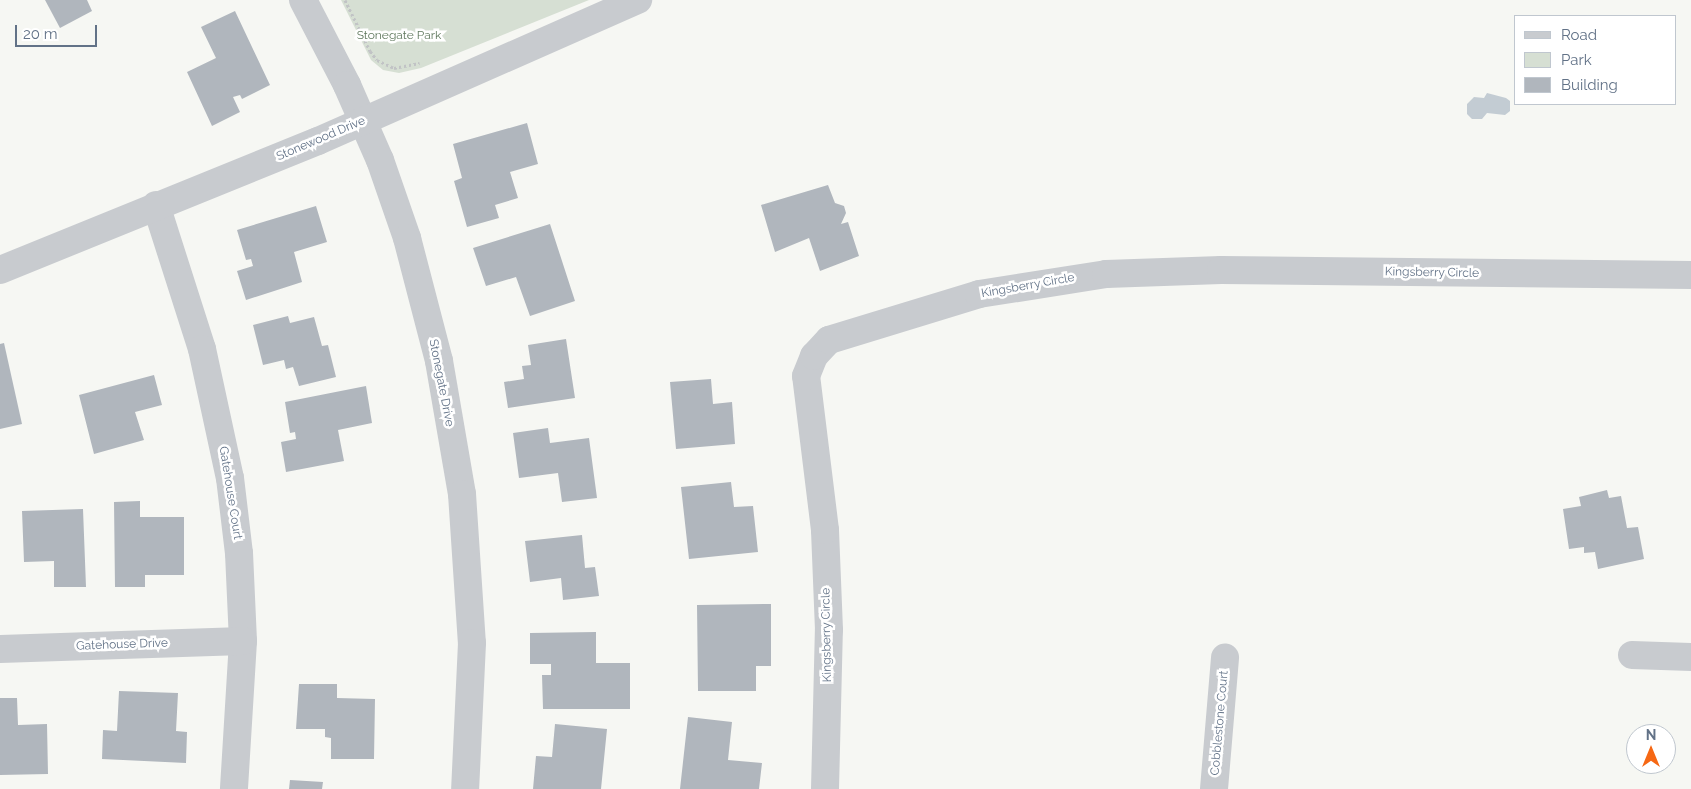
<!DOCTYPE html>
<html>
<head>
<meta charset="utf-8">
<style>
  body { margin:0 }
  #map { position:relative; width:1691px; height:789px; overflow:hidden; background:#f6f7f3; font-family:Raleway,sans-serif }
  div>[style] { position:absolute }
  .green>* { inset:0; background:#d6dfd3 }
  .water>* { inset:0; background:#c3ccd3 }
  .building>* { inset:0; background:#b0b6bd }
  .path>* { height:3px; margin-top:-1.5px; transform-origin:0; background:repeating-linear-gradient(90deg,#c1c3c5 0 2.5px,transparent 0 5px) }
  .street>* { height:28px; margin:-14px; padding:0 14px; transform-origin:14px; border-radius:14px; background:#c8cbcf }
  span { translate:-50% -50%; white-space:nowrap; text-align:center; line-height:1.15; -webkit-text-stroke:5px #fff; paint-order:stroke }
  .park-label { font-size:12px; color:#60795e }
  .street-label { font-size:12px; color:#627287 }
  .legend { position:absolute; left:1514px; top:15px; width:162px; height:90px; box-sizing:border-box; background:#fff; border:1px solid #c0c7cf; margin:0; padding:6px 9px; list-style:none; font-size:15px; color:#627287 }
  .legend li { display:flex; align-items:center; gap:10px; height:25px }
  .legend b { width:25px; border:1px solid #c0c7cf }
  .north { position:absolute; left:1626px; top:724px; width:50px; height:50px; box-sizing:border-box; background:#fff; border:1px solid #c0c7cf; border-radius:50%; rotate:0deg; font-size:14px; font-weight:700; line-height:20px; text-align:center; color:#627287 }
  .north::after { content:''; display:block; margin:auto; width:18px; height:22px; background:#f66814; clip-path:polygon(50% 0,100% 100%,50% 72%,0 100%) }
  .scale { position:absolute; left:15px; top:25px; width:82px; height:22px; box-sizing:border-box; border:2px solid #627287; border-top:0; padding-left:6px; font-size:15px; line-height:18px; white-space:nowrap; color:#627287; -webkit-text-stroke:4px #fff; paint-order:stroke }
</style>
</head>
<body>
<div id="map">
  <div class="green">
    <i style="clip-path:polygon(341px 0,589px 0,421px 68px,399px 73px,383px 70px,371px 60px)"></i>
  </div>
  <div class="water">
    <i style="clip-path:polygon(1487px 93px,1506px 98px,1510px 101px,1510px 111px,1505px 115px,1487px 113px,1482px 119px,1472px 119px,1467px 114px,1467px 104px,1474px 97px,1484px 98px)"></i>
  </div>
  <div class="building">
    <i style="clip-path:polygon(45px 0,87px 0,92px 11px,60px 28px)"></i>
    <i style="clip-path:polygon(235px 11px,270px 85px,242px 99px,240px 95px,233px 97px,240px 112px,212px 126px,187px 72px,216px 58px,201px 27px)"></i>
    <i style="clip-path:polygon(527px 123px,538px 164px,510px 172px,518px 198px,495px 205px,499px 218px,467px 227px,454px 181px,462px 178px,453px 144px)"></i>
    <i style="clip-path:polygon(828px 185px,835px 203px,844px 206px,846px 213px,841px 224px,848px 222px,859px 256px,820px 271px,809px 238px,775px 252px,761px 205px)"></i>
    <i style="clip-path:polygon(316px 206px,327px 242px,294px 252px,302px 282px,246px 300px,237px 271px,253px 266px,251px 259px,246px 260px,237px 230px)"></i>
    <i style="clip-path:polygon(550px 224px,575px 301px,530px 316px,516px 277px,486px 286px,473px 248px)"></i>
    <i style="clip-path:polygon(288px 316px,290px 323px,314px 317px,322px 346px,328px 345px,336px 377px,299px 386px,293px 367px,286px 369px,284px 360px,263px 365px,253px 325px)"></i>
    <i style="clip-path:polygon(566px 339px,575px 398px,508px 408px,504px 382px,524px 379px,522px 366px,531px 365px,528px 345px)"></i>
    <i style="clip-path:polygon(4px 343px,22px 424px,0 429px,0 344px)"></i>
    <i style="clip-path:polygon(154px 375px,162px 405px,135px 412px,144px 440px,94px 454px,79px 395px)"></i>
    <i style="clip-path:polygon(711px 379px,713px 404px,732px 402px,735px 444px,676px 449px,670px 382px)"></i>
    <i style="clip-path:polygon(366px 386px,372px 423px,338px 430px,344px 461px,286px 472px,281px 442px,296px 439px,295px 432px,290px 433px,285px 402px)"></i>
    <i style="clip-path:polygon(548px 428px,550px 443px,589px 438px,597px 498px,562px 502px,558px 473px,519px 478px,513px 433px)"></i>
    <i style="clip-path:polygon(731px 482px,734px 507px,753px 506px,758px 552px,689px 559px,681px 487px)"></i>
    <i style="clip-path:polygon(1607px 490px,1609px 498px,1621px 496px,1627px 528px,1638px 527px,1644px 559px,1598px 569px,1595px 552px,1584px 553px,1584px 547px,1569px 549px,1563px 509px,1581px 506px,1579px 497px)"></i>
    <i style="clip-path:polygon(140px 501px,140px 517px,184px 517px,184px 575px,145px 575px,145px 587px,115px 587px,114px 502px)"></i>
    <i style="clip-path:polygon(83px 509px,86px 587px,54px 587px,54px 561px,24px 562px,22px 511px)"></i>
    <i style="clip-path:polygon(582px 535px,585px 568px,595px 567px,599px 596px,563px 600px,561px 578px,530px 582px,525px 541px)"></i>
    <i style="clip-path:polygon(771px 604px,771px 666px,756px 666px,756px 691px,698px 691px,697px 605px)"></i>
    <i style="clip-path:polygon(596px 632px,596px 663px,630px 663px,630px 709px,543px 709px,542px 675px,551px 675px,551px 664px,530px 664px,530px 633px)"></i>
    <i style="clip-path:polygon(299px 684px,337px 684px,337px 698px,375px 699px,374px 759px,331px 759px,331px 738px,325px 737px,325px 729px,296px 729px)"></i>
    <i style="clip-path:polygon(119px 691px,178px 693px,176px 731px,187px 732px,186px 763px,102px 759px,103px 730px,117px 731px)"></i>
    <i style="clip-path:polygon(0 698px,17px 698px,18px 725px,47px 724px,48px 774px,0 775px)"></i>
    <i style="clip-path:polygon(688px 717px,732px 722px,728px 760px,762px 763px,759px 789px,680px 789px)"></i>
    <i style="clip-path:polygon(555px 724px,607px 729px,601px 789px,533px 789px,536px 756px,552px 757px)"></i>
    <i style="clip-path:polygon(290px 780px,323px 782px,322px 789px,289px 789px)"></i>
  </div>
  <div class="path">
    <i style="left:345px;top:0;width:57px;rotate:63.9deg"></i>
    <i style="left:370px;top:51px;width:11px;rotate:52deg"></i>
    <i style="left:377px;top:60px;width:19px;rotate:25deg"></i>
    <i style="left:394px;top:68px;width:26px;rotate:-11deg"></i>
  </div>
  <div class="street">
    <i style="left:303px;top:0;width:96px;rotate:62.6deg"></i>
    <i style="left:347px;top:85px;width:82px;rotate:66.3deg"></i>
    <i style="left:380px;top:160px;width:83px;rotate:70.9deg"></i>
    <i style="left:407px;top:238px;width:127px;rotate:75.4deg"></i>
    <i style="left:439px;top:361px;width:135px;rotate:80.2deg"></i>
    <i style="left:462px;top:494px;width:149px;rotate:86.2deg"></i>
    <i style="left:472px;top:643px;width:146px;rotate:92.7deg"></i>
    <i style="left:156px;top:205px;width:151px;rotate:72.3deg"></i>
    <i style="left:202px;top:349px;width:132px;rotate:77.8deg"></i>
    <i style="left:230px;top:478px;width:76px;rotate:83.2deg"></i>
    <i style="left:239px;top:553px;width:88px;rotate:87.4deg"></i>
    <i style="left:243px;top:641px;width:148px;rotate:93.5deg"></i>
    <i style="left:0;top:270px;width:343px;rotate:-22.1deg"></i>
    <i style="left:318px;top:141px;width:350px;rotate:-23.8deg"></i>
    <i style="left:0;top:649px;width:243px;rotate:-1.9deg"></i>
    <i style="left:1632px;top:655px;width:59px;rotate:1.9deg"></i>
    <i style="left:825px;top:789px;width:159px;rotate:-88.6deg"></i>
    <i style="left:829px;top:630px;width:100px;rotate:-92.3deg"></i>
    <i style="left:825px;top:530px;width:155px;rotate:-97deg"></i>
    <i style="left:806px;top:376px;width:22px;rotate:-68deg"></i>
    <i style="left:814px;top:356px;width:22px;rotate:-47deg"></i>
    <i style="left:829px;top:340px;width:157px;rotate:-17deg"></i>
    <i style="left:979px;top:294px;width:129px;rotate:-8.9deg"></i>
    <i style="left:1106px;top:274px;width:115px;rotate:-2deg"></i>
    <i style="left:1221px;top:270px;width:470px;rotate:0.6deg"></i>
    <i style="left:1214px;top:789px;width:132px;rotate:-85.2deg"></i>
  </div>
  <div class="park-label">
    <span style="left:399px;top:36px">Stonegate Park</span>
  </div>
  <div class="street-label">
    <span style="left:321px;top:139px;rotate:-23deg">Stonewood Drive</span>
    <span style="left:1432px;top:273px;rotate:1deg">Kingsberry Circle</span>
    <span style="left:1028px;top:286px;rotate:-10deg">Kingsberry Circle</span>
    <span style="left:441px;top:383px;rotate:79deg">Stonegate Drive</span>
    <span style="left:230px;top:493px;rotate:81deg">Gatehouse Court</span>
    <span style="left:827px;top:635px;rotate:-91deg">Kingsberry Circle</span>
    <span style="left:122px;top:645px;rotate:-2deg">Gatehouse Drive</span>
    <span style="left:1220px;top:723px;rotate:-85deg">Cobblestone Court</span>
  </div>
  <ul class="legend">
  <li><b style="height:6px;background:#c8cbcf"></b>Road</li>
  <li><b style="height:14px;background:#d6dfd3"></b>Park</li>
  <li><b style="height:14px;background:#b0b6bd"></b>Building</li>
  </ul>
  <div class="north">N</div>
  <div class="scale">20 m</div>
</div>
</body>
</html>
